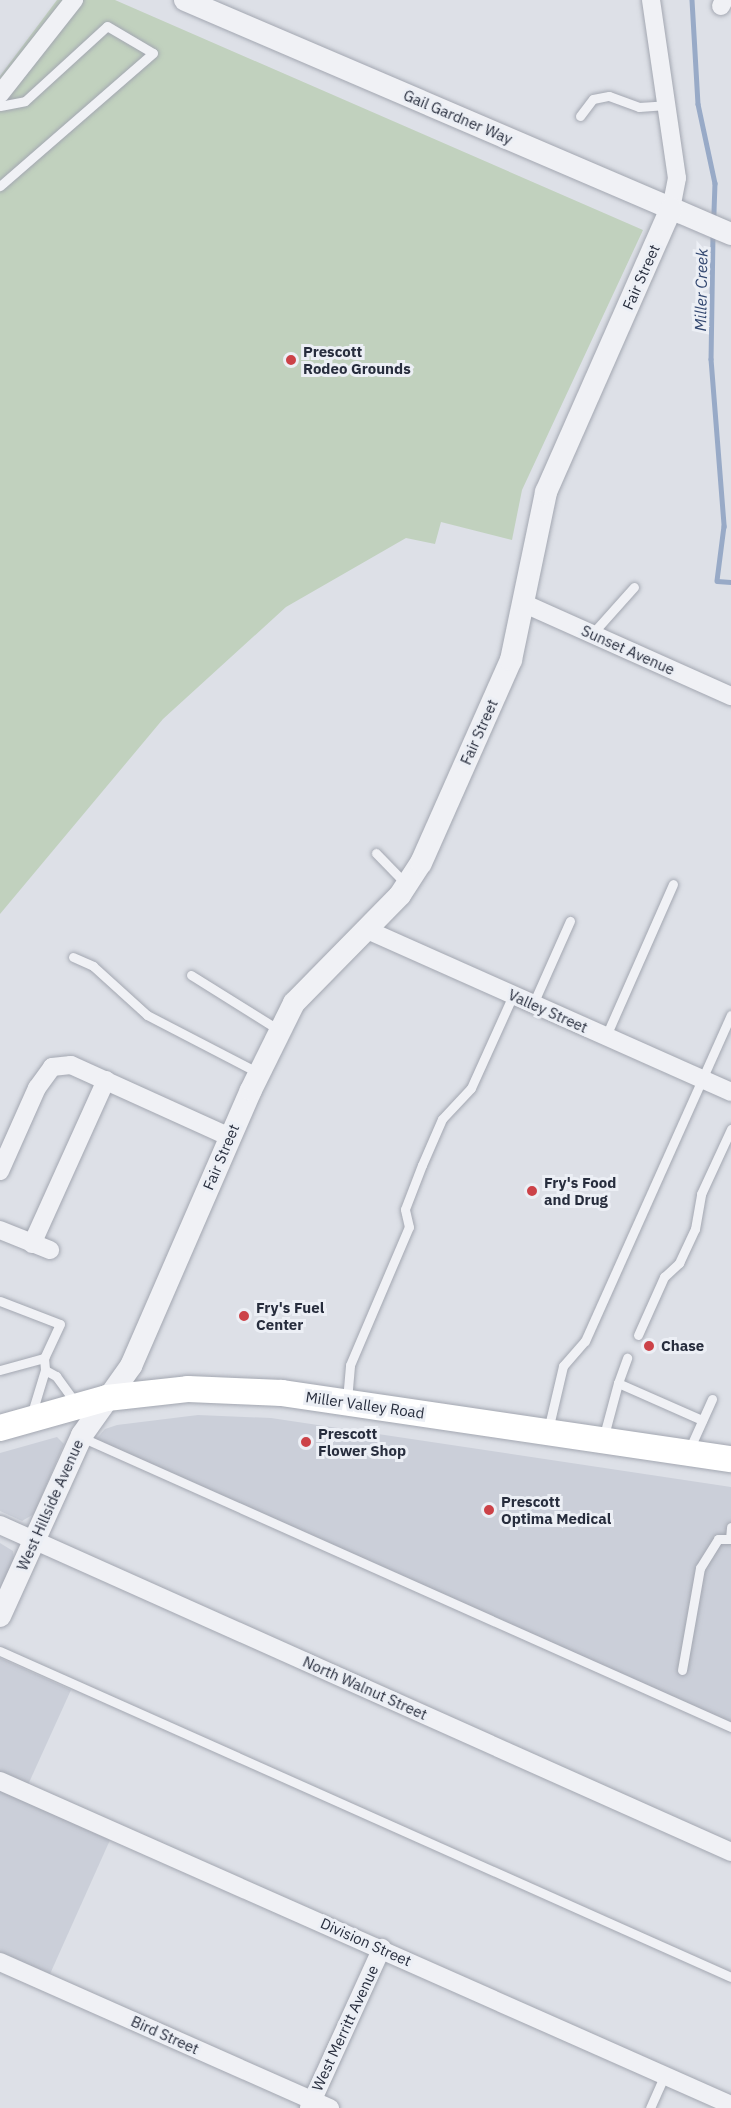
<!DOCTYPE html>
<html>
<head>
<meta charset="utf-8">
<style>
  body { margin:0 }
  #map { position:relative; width:731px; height:2108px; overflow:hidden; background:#dde0e7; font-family:"IBM Plex Sans",sans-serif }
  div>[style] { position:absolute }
  .built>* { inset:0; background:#cbcfd9 }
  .green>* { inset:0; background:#c1d1be }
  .stream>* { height:4.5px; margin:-2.25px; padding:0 2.25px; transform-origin:2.25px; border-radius:2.25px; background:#98aac7 }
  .roads { filter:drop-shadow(0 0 2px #a3a7b1) drop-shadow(0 0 2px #a3a7b1) }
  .service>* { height:9px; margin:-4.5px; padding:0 4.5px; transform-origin:4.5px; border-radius:4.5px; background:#f0f1f5 }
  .minor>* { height:18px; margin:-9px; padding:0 9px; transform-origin:9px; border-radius:9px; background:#f0f1f5 }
  .tertiary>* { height:22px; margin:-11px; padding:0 11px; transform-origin:11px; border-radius:11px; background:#f0f1f5 }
  .secondary>* { height:26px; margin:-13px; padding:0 13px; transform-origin:13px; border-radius:13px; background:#fff }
  .dots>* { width:16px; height:16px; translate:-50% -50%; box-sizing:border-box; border:3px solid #eceff5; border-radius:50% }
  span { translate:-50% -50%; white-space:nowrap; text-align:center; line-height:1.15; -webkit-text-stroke:6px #eceff5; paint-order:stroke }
  .street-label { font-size:15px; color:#272d3d }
  .poi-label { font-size:15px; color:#272d3d; font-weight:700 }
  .left { translate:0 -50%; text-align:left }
  .water-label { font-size:16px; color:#324770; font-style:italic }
</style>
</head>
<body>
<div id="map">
  <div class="built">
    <i style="clip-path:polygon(198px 1415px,271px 1418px,731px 1487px,731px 1731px,92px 1444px,105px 1429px,117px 1425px)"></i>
    <i style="clip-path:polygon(57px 1437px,64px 1444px,34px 1514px,22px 1521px,0 1511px,0 1453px)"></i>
    <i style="clip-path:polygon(0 1543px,13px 1551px,14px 1560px,0 1592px)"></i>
    <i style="clip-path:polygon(0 1658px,71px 1690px,27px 1787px,0 1774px)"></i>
    <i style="clip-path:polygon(0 1790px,110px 1840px,50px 1974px,0 1952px)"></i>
  </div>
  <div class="green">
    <i style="clip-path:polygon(57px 0,115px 0,643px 230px,522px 490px,512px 540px,441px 522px,435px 544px,406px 538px,286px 607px,163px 719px,0 914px,0 76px)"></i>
  </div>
  <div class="stream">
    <i style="left:692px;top:0;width:104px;rotate:86.7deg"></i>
    <i style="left:698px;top:104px;width:81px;rotate:77.9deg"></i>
    <i style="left:715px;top:183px;width:37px;rotate:92deg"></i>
    <i style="left:713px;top:235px;width:124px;rotate:90.9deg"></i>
    <i style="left:711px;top:359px;width:168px;rotate:85.5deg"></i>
    <i style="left:724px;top:526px;width:55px;rotate:97.3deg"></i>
    <i style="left:717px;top:581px;width:14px;rotate:4deg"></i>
  </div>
  <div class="roads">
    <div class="service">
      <i style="left:0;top:106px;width:25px;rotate:-11deg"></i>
      <i style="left:25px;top:101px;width:111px;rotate:-42.4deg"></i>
      <i style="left:107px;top:26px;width:53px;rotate:30.4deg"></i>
      <i style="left:153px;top:53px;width:203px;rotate:139deg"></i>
      <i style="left:580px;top:116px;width:21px;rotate:-53deg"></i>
      <i style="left:593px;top:99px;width:16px;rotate:-11deg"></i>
      <i style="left:609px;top:96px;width:32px;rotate:20deg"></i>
      <i style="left:639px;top:107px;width:27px;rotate:-4deg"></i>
      <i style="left:592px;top:634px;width:63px;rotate:-48.2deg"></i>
      <i style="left:376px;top:853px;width:43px;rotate:45.9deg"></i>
      <i style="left:73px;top:957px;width:22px;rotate:24deg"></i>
      <i style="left:93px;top:966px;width:73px;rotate:42.2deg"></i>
      <i style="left:147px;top:1015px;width:126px;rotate:27.4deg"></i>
      <i style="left:191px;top:975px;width:104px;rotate:32deg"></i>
      <i style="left:533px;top:1004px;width:91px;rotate:-66deg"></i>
      <i style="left:606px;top:1036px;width:166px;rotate:-66.2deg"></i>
      <i style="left:0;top:1301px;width:64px;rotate:21deg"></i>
      <i style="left:60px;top:1324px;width:38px;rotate:115deg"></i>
      <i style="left:44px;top:1358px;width:12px;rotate:85deg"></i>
      <i style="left:45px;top:1370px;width:48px;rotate:106.9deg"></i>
      <i style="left:638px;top:1335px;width:64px;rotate:-65.9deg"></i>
      <i style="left:664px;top:1277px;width:21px;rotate:-43deg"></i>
      <i style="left:679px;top:1263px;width:38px;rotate:-65deg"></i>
      <i style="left:695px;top:1229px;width:36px;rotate:-80deg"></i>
      <i style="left:701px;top:1194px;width:72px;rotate:-65.2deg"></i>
      <i style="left:0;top:1370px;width:46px;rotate:-15.3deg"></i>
      <i style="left:45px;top:1370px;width:13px;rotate:29deg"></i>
      <i style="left:56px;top:1376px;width:36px;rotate:54deg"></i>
      <i style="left:618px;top:1383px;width:27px;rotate:-70deg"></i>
      <i style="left:347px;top:1400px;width:35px;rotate:-85deg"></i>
      <i style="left:350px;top:1365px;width:150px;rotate:-66.9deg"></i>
      <i style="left:409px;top:1227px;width:18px;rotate:-103deg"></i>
      <i style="left:405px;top:1209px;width:47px;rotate:-68.9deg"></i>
      <i style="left:422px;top:1165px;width:50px;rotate:-66.5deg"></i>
      <i style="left:442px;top:1119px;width:42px;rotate:-46.9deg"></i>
      <i style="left:471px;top:1088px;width:102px;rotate:-65.7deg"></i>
      <i style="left:548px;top:1430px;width:66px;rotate:-76.8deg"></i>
      <i style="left:563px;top:1366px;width:33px;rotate:-49deg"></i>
      <i style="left:585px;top:1341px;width:357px;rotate:-65.9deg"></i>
      <i style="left:81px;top:1437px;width:712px;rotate:24.04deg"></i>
      <i style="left:603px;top:1439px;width:58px;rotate:-75deg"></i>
      <i style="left:618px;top:1383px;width:92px;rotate:23.8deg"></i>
      <i style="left:689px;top:1450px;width:56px;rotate:-65.7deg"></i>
      <i style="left:0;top:1651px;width:800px;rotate:24.04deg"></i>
      <i style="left:682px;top:1670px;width:104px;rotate:-80deg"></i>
      <i style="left:700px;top:1568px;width:34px;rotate:-58deg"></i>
      <i style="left:718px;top:1539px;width:12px"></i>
      <i style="left:730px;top:1539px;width:12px;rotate:-85deg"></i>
      <i style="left:650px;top:2108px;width:36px;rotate:-66deg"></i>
    </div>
    <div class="minor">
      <i style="left:651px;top:0;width:180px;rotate:81.7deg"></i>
      <i style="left:677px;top:178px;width:31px;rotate:101deg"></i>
      <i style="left:721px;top:6px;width:7px;rotate:-63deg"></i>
      <i style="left:0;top:94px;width:120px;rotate:-51.8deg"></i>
      <i style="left:525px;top:604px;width:226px;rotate:24.1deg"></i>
      <i style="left:365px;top:929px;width:401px;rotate:24deg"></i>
      <i style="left:0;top:1171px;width:91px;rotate:-66deg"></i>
      <i style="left:37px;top:1088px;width:26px;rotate:-54deg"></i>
      <i style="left:52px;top:1067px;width:19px;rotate:-6deg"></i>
      <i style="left:71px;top:1065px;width:175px;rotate:24.4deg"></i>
      <i style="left:0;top:1230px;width:54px;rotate:21.8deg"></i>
      <i style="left:32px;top:1244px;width:180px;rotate:-65.7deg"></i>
      <i style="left:0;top:1525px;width:801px;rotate:24.1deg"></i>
      <i style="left:0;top:1781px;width:800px;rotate:23.9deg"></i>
      <i style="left:0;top:1962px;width:361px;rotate:23.9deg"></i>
      <i style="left:309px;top:2108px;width:176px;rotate:-65.5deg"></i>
    </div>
    <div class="tertiary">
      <i style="left:185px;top:0;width:594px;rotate:23.2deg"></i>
      <i style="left:0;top:1616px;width:199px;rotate:-65.6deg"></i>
      <i style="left:82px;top:1435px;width:85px;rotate:-54.6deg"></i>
      <i style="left:131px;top:1366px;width:301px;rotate:-66.5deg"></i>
      <i style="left:251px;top:1090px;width:97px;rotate:-63.7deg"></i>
      <i style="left:294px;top:1003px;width:151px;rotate:-45.5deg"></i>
      <i style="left:400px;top:895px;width:38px;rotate:-57deg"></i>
      <i style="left:421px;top:863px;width:222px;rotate:-66.1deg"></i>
      <i style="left:511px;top:660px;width:172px;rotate:-78.2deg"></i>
      <i style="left:546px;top:492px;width:310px;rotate:-66.2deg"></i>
    </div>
    <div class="secondary">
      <i style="left:0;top:1428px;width:111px;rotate:-15.7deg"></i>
      <i style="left:107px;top:1398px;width:81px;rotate:-6.3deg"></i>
      <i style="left:188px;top:1389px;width:94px;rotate:2.4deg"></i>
      <i style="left:282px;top:1393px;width:454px;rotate:8.4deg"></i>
    </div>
  </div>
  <div class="dots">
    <i style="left:291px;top:360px;background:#cc4248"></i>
    <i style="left:532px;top:1191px;background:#cc4248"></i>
    <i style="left:244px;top:1316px;background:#cc4248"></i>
    <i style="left:649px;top:1346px;background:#cc4248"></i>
    <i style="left:306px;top:1442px;background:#cc4248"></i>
    <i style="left:489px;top:1510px;background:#cc4248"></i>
  </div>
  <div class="street-label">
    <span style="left:458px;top:117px;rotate:23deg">Gail Gardner Way</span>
    <span style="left:641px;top:277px;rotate:-66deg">Fair Street</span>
    <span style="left:628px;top:650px;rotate:24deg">Sunset Avenue</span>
    <span style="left:479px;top:732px;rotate:-66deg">Fair Street</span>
    <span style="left:548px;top:1011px;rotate:24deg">Valley Street</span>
    <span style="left:221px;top:1157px;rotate:-67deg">Fair Street</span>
    <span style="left:365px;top:1405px;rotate:8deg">Miller Valley Road</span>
    <span style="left:50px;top:1505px;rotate:-66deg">West Hillside Avenue</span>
    <span style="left:365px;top:1688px;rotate:24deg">North Walnut Street</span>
    <span style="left:366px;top:1942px;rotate:24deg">Division Street</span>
    <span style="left:345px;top:2028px;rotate:-65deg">West Merritt Avenue</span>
    <span style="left:165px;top:2035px;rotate:24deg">Bird Street</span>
  </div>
  <div class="poi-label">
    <span class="left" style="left:303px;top:360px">Prescott<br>Rodeo Grounds</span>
    <span class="left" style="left:544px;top:1191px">Fry's Food<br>and Drug</span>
    <span class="left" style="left:256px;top:1316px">Fry's Fuel<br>Center</span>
    <span class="left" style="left:661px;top:1346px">Chase</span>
    <span class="left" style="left:318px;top:1442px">Prescott<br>Flower Shop</span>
    <span class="left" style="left:501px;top:1510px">Prescott<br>Optima Medical</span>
  </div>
  <div class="water-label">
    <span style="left:701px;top:290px;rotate:-89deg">Miller Creek</span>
  </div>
</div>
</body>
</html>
